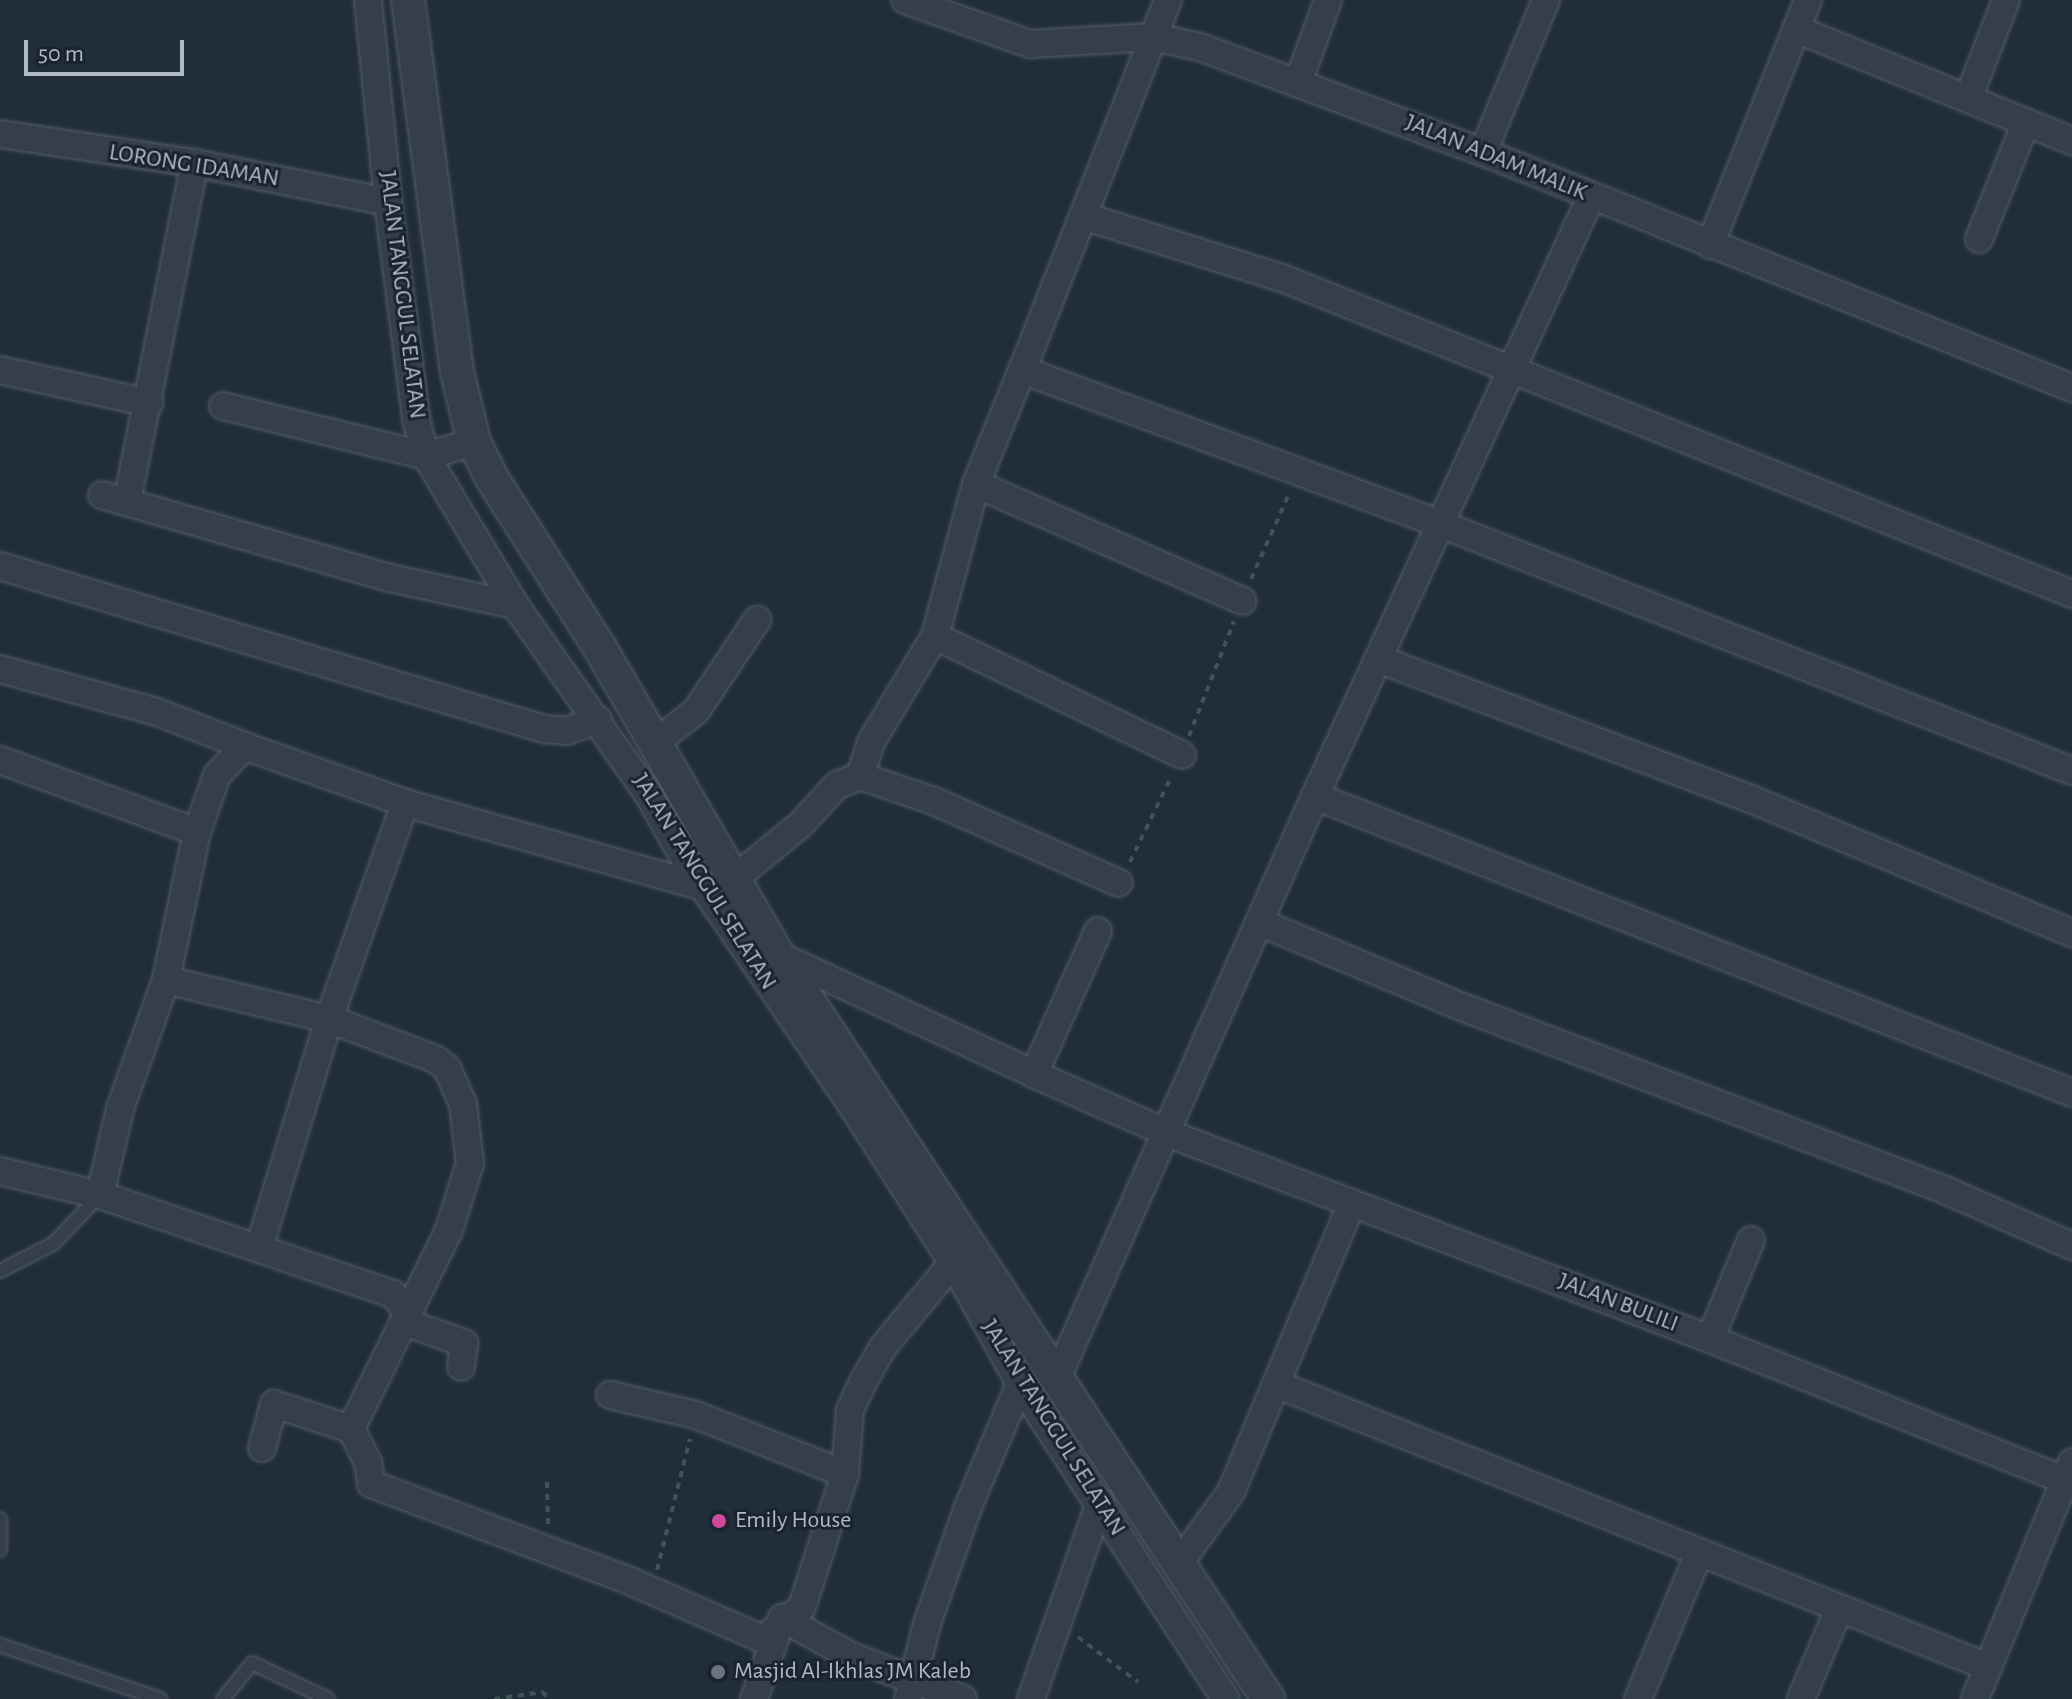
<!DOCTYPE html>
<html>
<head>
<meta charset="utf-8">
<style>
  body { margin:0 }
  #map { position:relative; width:2072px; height:1699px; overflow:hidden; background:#212d3b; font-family:"Alegreya Sans",sans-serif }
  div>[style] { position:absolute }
  .path>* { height:4px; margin-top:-2px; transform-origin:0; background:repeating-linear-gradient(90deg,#3e5556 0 6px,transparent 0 12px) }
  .roads { filter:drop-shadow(0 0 2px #535c69) drop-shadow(0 0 2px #535c69) }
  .service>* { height:12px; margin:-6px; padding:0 6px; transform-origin:6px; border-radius:6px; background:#353f4b }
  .minor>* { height:26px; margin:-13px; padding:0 13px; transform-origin:13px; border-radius:13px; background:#353f4b }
  .tertiary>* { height:32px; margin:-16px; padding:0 16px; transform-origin:16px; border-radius:16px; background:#353f4b }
  .dots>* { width:22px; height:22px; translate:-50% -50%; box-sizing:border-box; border:4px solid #1a2430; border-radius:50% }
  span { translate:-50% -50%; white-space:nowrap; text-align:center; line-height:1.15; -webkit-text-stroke:6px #1a2430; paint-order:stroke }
  .street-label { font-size:24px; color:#b0b9c7 }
  .poi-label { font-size:24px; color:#b0b9c7 }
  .left { translate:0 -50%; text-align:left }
  .scale { position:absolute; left:24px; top:40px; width:160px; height:36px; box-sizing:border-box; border:4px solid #b0b9c7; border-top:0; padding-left:10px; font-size:24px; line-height:28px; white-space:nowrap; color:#b0b9c7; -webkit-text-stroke:6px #1a2430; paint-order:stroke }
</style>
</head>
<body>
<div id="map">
  <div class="path">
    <i style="left:1251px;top:579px;width:95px;rotate:-65.9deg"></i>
    <i style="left:1189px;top:736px;width:123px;rotate:-68.6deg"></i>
    <i style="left:1130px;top:862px;width:94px;rotate:-64.2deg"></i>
    <i style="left:547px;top:1482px;width:44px;rotate:88.7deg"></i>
    <i style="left:657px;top:1570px;width:135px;rotate:-75.9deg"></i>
    <i style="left:1078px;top:1637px;width:75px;rotate:36.9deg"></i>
    <i style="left:494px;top:1699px;width:49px;rotate:-8.3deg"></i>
    <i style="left:542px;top:1692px;width:11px;rotate:41deg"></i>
  </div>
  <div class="roads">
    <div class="service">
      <i style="left:0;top:1271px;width:59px;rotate:-27deg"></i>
      <i style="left:53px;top:1244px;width:68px;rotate:-46.2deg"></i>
      <i style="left:0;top:1519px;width:31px;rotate:90deg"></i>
      <i style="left:0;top:1645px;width:169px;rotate:18.6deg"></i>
      <i style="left:223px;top:1699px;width:46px;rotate:-51.1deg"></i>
      <i style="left:252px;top:1663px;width:84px;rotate:25.3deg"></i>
    </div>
    <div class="minor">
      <i style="left:368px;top:0;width:203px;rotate:84.3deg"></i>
      <i style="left:388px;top:202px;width:219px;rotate:82.6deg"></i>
      <i style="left:416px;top:419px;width:38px;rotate:75deg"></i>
      <i style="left:426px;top:456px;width:174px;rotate:59.1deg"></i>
      <i style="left:515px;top:605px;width:231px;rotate:54.9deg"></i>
      <i style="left:648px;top:794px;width:81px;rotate:60.6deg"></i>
      <i style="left:688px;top:865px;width:282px;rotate:55.7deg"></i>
      <i style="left:847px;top:1098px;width:196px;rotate:57.3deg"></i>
      <i style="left:953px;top:1263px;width:138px;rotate:61deg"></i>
      <i style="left:1020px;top:1384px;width:376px;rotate:56.9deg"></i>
      <i style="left:905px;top:0;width:133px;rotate:19.4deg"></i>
      <i style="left:1030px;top:44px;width:124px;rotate:-3.2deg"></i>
      <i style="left:1154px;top:37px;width:47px;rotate:12.3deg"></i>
      <i style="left:1200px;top:47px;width:302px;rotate:20.4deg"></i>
      <i style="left:1483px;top:152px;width:635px;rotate:21.83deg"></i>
      <i style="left:1168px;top:0;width:398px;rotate:111.5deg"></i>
      <i style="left:1022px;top:370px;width:449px;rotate:20.2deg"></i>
      <i style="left:1443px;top:525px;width:675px;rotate:21.36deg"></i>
      <i style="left:1796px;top:29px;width:298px;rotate:22.1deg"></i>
      <i style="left:1299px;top:80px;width:85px;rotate:-70.1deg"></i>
      <i style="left:1968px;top:99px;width:106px;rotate:-69deg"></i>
      <i style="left:0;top:134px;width:197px;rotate:8.5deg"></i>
      <i style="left:195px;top:163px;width:197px;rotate:11.4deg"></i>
      <i style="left:1483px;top:152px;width:165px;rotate:-67.5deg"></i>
      <i style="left:1083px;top:216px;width:208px;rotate:17.3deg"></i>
      <i style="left:1282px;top:278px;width:851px;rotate:21.8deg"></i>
      <i style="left:1979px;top:239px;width:126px;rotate:-68.1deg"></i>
      <i style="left:1710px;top:245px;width:264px;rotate:-68.2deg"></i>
      <i style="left:0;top:370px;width:153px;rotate:12.5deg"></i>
      <i style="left:223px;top:406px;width:209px;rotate:13.8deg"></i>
      <i style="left:426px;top:456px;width:50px;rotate:-16.3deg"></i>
      <i style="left:976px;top:484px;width:291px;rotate:23.7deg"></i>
      <i style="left:102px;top:495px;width:300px;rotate:16.1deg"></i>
      <i style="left:390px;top:578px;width:128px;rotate:12.2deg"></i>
      <i style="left:127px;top:502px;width:346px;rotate:-78.7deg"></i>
      <i style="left:0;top:566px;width:568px;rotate:16.68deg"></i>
      <i style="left:544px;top:729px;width:22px;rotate:5deg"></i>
      <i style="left:566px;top:731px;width:34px;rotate:-19deg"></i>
      <i style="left:935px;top:636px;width:274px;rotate:25.7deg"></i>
      <i style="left:1381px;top:660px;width:395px;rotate:20.6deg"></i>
      <i style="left:1751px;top:799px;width:348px;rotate:22.7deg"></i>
      <i style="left:0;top:669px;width:163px;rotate:15.3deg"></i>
      <i style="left:157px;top:712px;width:100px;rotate:21.2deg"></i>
      <i style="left:655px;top:743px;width:52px;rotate:-38deg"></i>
      <i style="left:696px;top:711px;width:110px;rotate:-56.2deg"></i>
      <i style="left:0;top:760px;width:210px;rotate:20.1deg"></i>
      <i style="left:860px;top:776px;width:78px;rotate:18.7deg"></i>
      <i style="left:934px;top:801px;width:202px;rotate:23.9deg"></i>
      <i style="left:1315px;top:796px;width:813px;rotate:21.42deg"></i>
      <i style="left:734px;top:879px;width:85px;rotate:-39.3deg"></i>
      <i style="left:800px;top:825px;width:54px;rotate:-47.2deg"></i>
      <i style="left:837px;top:785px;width:25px;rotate:-21deg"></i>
      <i style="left:860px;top:776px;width:36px;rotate:-72deg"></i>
      <i style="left:871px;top:742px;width:124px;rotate:-58.9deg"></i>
      <i style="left:935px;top:636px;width:157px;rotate:-74.9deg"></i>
      <i style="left:976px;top:484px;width:123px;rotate:-68deg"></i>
      <i style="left:1259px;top:922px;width:220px;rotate:22.7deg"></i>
      <i style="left:1462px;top:1007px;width:517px;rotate:20.75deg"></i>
      <i style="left:1945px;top:1190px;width:139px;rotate:23.8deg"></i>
      <i style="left:1098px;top:931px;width:157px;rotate:114.1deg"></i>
      <i style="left:1034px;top:1074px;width:145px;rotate:23.9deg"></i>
      <i style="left:1167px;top:1133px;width:581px;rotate:20.78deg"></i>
      <i style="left:1710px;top:1339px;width:390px;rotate:21.7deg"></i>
      <i style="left:778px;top:955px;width:282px;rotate:24.9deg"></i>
      <i style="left:166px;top:980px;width:168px;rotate:13.5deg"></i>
      <i style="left:329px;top:1019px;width:113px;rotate:20.7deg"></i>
      <i style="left:435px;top:1059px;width:15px;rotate:37deg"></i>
      <i style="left:447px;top:1068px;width:39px;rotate:66deg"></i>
      <i style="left:463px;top:1104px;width:59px;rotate:83.2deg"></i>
      <i style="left:470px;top:1163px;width:70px;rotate:107.4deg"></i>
      <i style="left:449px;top:1230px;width:93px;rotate:116.3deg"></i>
      <i style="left:0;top:1171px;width:103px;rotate:13.5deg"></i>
      <i style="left:100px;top:1195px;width:309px;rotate:18.7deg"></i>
      <i style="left:393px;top:1294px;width:24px;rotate:52deg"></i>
      <i style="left:408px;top:1313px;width:129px;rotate:116.2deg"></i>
      <i style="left:351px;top:1429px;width:37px;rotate:63deg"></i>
      <i style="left:368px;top:1462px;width:22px;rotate:82deg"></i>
      <i style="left:371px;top:1484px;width:277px;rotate:20.5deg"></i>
      <i style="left:630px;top:1581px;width:145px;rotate:23.6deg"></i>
      <i style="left:763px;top:1639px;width:50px;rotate:-39.4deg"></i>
      <i style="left:802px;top:1607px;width:140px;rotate:-72.1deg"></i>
      <i style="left:845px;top:1474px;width:64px;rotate:-85.5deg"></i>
      <i style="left:850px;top:1410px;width:31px;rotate:-65deg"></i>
      <i style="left:863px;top:1382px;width:40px;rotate:-60.3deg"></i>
      <i style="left:883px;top:1347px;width:124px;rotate:-50.3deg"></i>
      <i style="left:100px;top:1195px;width:88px;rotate:-76.9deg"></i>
      <i style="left:120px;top:1109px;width:137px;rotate:-70.4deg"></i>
      <i style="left:166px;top:980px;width:151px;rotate:-78.2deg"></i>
      <i style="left:197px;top:832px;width:60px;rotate:-70.7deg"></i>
      <i style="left:217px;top:775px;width:33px;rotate:-46deg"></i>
      <i style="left:240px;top:751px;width:10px;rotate:-17deg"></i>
      <i style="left:250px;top:748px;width:164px;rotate:19.5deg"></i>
      <i style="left:405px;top:803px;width:311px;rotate:15.7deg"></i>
      <i style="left:260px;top:1245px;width:236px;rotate:-73deg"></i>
      <i style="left:329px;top:1019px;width:229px;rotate:-70.6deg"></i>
      <i style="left:404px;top:1322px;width:64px;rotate:19.3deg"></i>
      <i style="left:464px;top:1343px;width:24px;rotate:97deg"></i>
      <i style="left:1710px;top:1339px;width:107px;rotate:-67.5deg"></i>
      <i style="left:1057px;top:1378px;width:637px;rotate:-66.09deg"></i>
      <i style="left:1315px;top:796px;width:660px;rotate:-65.26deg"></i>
      <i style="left:1276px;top:1384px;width:196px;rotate:-67.2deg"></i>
      <i style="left:610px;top:1395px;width:88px;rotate:13.1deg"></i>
      <i style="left:696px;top:1415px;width:160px;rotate:21.6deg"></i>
      <i style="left:262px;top:1448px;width:46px;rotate:-74.7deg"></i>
      <i style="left:274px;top:1404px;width:81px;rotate:18deg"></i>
      <i style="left:1180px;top:1562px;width:87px;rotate:-53.9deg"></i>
      <i style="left:1231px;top:1492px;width:117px;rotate:-67.4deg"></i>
      <i style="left:1276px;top:1384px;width:766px;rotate:21.68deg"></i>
      <i style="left:754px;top:1699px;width:86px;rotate:-70.9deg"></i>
      <i style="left:782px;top:1618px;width:79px;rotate:28.8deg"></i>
      <i style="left:851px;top:1656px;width:120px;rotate:21deg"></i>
      <i style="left:908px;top:1699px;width:77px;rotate:-75.8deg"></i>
      <i style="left:927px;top:1624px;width:124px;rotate:-70.7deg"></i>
      <i style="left:968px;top:1507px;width:134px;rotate:-67.1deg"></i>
      <i style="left:1031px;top:1699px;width:209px;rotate:-70.7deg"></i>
      <i style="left:1638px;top:1699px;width:158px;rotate:-67.3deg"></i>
      <i style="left:1801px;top:1699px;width:98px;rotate:-67.1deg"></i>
      <i style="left:1975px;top:1699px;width:256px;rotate:-67.7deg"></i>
    </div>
    <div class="tertiary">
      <i style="left:408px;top:0;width:375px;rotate:82.5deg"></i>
      <i style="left:457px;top:372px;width:72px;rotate:76.3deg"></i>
      <i style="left:474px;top:442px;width:39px;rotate:64deg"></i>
      <i style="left:491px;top:477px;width:203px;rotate:57.5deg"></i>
      <i style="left:600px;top:648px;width:355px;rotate:59.9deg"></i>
      <i style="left:778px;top:955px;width:891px;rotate:56.63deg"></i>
    </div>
  </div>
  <div class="dots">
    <i style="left:719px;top:1521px;background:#d1479c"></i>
    <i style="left:718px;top:1672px;background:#6b7280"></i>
  </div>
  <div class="street-label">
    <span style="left:1496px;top:158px;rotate:22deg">JALAN ADAM MALIK</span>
    <span style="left:194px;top:166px;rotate:9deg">LORONG IDAMAN</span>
    <span style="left:402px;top:295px;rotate:83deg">JALAN TANGGUL SELATAN</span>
    <span style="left:704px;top:882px;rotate:58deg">JALAN TANGGUL SELATAN</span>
    <span style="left:1618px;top:1303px;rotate:21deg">JALAN BULILI</span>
    <span style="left:1053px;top:1428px;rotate:58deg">JALAN TANGGUL SELATAN</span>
  </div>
  <div class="poi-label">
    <span class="left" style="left:735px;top:1521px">Emily House</span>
    <span class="left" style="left:734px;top:1672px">Masjid Al-Ikhlas JM Kaleb</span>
  </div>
  <div class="scale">50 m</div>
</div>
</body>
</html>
